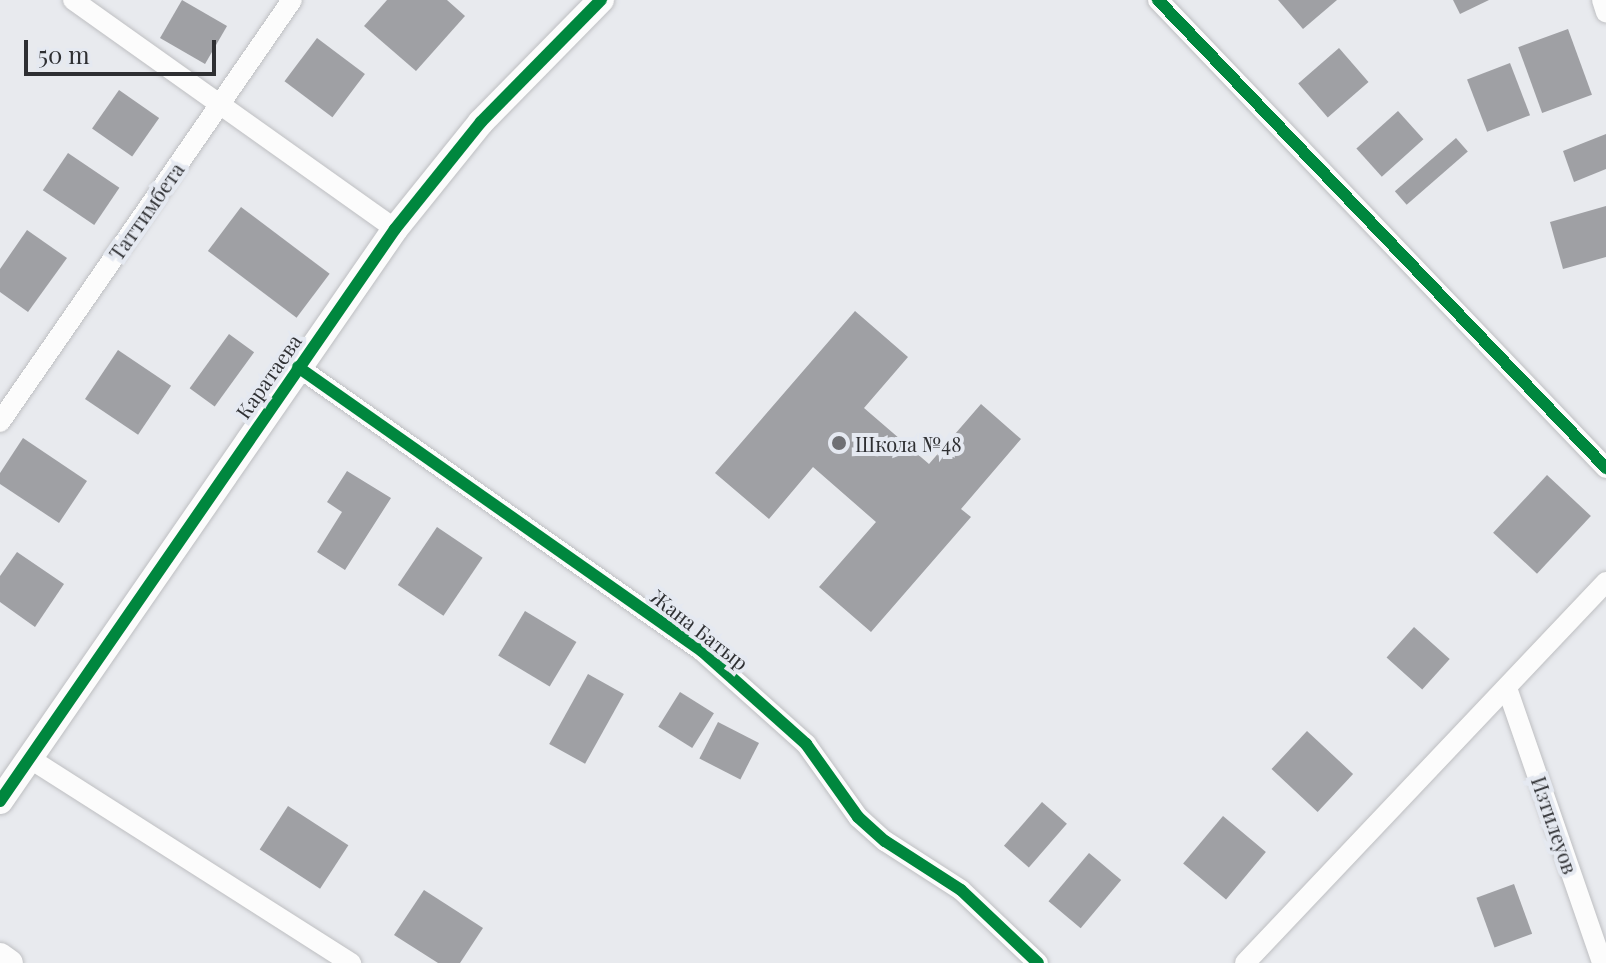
<!DOCTYPE html>
<html>
<head>
<meta charset="utf-8">
<style>
  body { margin:0 }
  #map { position:relative; width:1606px; height:963px; overflow:hidden; background:#e8eaee; font-family:"Playfair Display",serif }
  div>[style] { position:absolute }
  .building>* { inset:0; background:#9fa0a4; transform-origin:0 0 }
  .roads { filter:drop-shadow(0 0 2px #bebfc2) drop-shadow(0 0 2px #bebfc2) }
  .minor>* { height:20px; margin:-10px; padding:0 10px; transform-origin:10px; border-radius:10px; background:#fcfcfc }
  .tertiary>* { height:26px; margin:-13px; padding:0 13px; transform-origin:13px; border-radius:13px; background:#fcfcfc }
  .cycleway>* { height:12px; margin:-6px; padding:0 6px; transform-origin:6px; border-radius:6px; background:#00873e }
  .dots>* { width:22px; height:22px; translate:-50% -50%; box-sizing:border-box; border:4px solid #e5e9f1; border-radius:50% }
  span { translate:-50% -50%; white-space:nowrap; text-align:center; line-height:1.15; -webkit-text-stroke:8px #e5e9f1; paint-order:stroke }
  .street-label { font-size:20px; color:#2e2f32 }
  .poi-label { font-size:20px; color:#2e2f32 }
  .left { translate:0 -50%; text-align:left }
  .scale { position:absolute; left:24px; top:40px; width:192px; height:36px; box-sizing:border-box; border:4px solid #2e2f32; border-top:0; padding-left:10px; font-size:24px; line-height:28px; white-space:nowrap; color:#2e2f32; -webkit-text-stroke:6px #e5e9f1; paint-order:stroke }
</style>
</head>
<body>
<div id="map">
  <div class="building">
    <i style="left:182px;top:0;width:52px;height:44px;rotate:30deg"></i>
    <i style="clip-path:polygon(387px 0,447px 0,465px 16px,416px 71px,364px 26px)"></i>
    <i style="clip-path:polygon(1278px 0,1337px 0,1303px 29px)"></i>
    <i style="clip-path:polygon(1453px 0,1489px 0,1460px 14px)"></i>
    <i style="left:1568px;top:29px;width:70px;height:53px;rotate:70deg"></i>
    <i style="left:317px;top:38px;width:60px;height:54px;rotate:37deg"></i>
    <i style="left:1339px;top:48px;width:45px;height:54px;rotate:49deg"></i>
    <i style="left:1510px;top:63px;width:56px;height:46px;rotate:69deg"></i>
    <i style="left:119px;top:90px;width:49px;height:47px;rotate:35deg"></i>
    <i style="left:1398px;top:111px;width:38px;height:56px;rotate:48deg"></i>
    <i style="clip-path:polygon(1606px 134px,1606px 169px,1574px 182px,1563px 151px)"></i>
    <i style="left:1456px;top:138px;width:18px;height:81px;rotate:49deg"></i>
    <i style="left:68px;top:153px;width:62px;height:45px;rotate:34deg"></i>
    <i style="clip-path:polygon(1606px 206px,1606px 257px,1563px 269px,1550px 222px)"></i>
    <i style="left:241px;top:207px;width:111px;height:55px;rotate:37deg"></i>
    <i style="clip-path:polygon(27px 230px,67px 258px,28px 312px,0 292px,0 269px)"></i>
    <i style="clip-path:polygon(855px 311px,908px 357px,864px 408px,929px 464px,981px 404px,1021px 439px,961px 509px,971px 517px,871px 632px,819px 587px,876px 522px,813px 467px,769px 519px,715px 473px)"></i>
    <i style="left:229px;top:334px;width:31px;height:67px;rotate:36deg"></i>
    <i style="left:118px;top:350px;width:64px;height:59px;rotate:34deg"></i>
    <i style="clip-path:polygon(23px 438px,87px 481px,59px 523px,0 484px,0 473px)"></i>
    <i style="clip-path:polygon(347px 471px,391px 498px,345px 570px,317px 552px,342px 512px,327px 502px)"></i>
    <i style="left:1547px;top:475px;width:60px;height:79px;rotate:43deg"></i>
    <i style="left:437px;top:527px;width:55px;height:70px;rotate:34deg"></i>
    <i style="clip-path:polygon(17px 552px,64px 584px,35px 627px,0 602px,0 576px)"></i>
    <i style="left:525px;top:611px;width:60px;height:52px;rotate:31deg"></i>
    <i style="left:1414px;top:627px;width:48px;height:41px;rotate:42deg"></i>
    <i style="left:588px;top:674px;width:41px;height:80px;rotate:29deg"></i>
    <i style="left:680px;top:692px;width:40px;height:41px;rotate:32deg"></i>
    <i style="left:718px;top:722px;width:46px;height:41px;rotate:27deg"></i>
    <i style="left:1307px;top:731px;width:63px;height:52px;rotate:43deg"></i>
    <i style="left:1042px;top:802px;width:33px;height:58px;rotate:41deg"></i>
    <i style="left:288px;top:806px;width:72px;height:52px;rotate:33deg"></i>
    <i style="left:1223px;top:816px;width:56px;height:62px;rotate:40deg"></i>
    <i style="left:1089px;top:853px;width:42px;height:63px;rotate:40deg"></i>
    <i style="left:1514px;top:884px;width:53px;height:40px;rotate:70deg"></i>
    <i style="clip-path:polygon(424px 890px,483px 928px,460px 963px,438px 963px,394px 935px)"></i>
  </div>
  <div class="roads">
    <div class="minor">
      <i style="left:73px;top:0;width:395px;rotate:35.4deg"></i>
      <i style="left:1158px;top:0;width:648px;rotate:46.25deg"></i>
      <i style="left:1602px;top:0;width:13px;rotate:72deg"></i>
      <i style="left:298px;top:367px;width:494px;rotate:35.1deg"></i>
      <i style="left:702px;top:651px;width:140px;rotate:41.8deg"></i>
      <i style="left:806px;top:744px;width:90px;rotate:54.5deg"></i>
      <i style="left:858px;top:817px;width:36px;rotate:42deg"></i>
      <i style="left:885px;top:841px;width:90px;rotate:32.8deg"></i>
      <i style="left:961px;top:890px;width:106px;rotate:43.5deg"></i>
      <i style="left:0;top:422px;width:513px;rotate:-55.32deg"></i>
      <i style="left:1507px;top:688px;width:291px;rotate:70.9deg"></i>
      <i style="left:29px;top:758px;width:382px;rotate:32.5deg"></i>
      <i style="left:1245px;top:963px;width:525px;rotate:-46.54deg"></i>
    </div>
    <div class="tertiary">
      <i style="left:0;top:801px;width:695px;rotate:-55.37deg"></i>
      <i style="left:395px;top:229px;width:137px;rotate:-51.2deg"></i>
      <i style="left:481px;top:122px;width:171px;rotate:-45.5deg"></i>
      <i style="left:0;top:956px;width:12px;rotate:35deg"></i>
    </div>
  </div>
  <div class="cycleway">
    <i style="left:1158px;top:0;width:648px;rotate:46.25deg"></i>
    <i style="left:298px;top:367px;width:494px;rotate:35.1deg"></i>
    <i style="left:702px;top:651px;width:140px;rotate:41.8deg"></i>
    <i style="left:806px;top:744px;width:90px;rotate:54.5deg"></i>
    <i style="left:858px;top:817px;width:36px;rotate:42deg"></i>
    <i style="left:885px;top:841px;width:90px;rotate:32.8deg"></i>
    <i style="left:961px;top:890px;width:106px;rotate:43.5deg"></i>
    <i style="left:0;top:801px;width:695px;rotate:-55.37deg"></i>
    <i style="left:395px;top:229px;width:137px;rotate:-51.2deg"></i>
    <i style="left:481px;top:122px;width:171px;rotate:-45.5deg"></i>
  </div>
  <div class="dots">
    <i style="left:839px;top:443px;background:#6f7074"></i>
  </div>
  <div class="street-label">
    <span style="left:146px;top:211px;rotate:-55deg">Таттимбета</span>
    <span style="left:268px;top:376px;rotate:-55deg">Каратаева</span>
    <span style="left:700px;top:629px;rotate:38deg">Жана Батыр</span>
    <span style="left:1555px;top:825px;rotate:71deg">Изтилеуов</span>
  </div>
  <div class="poi-label">
    <span class="left" style="left:855px;top:443px">Школа №48</span>
  </div>
  <div class="scale">50 m</div>
</div>
</body>
</html>
